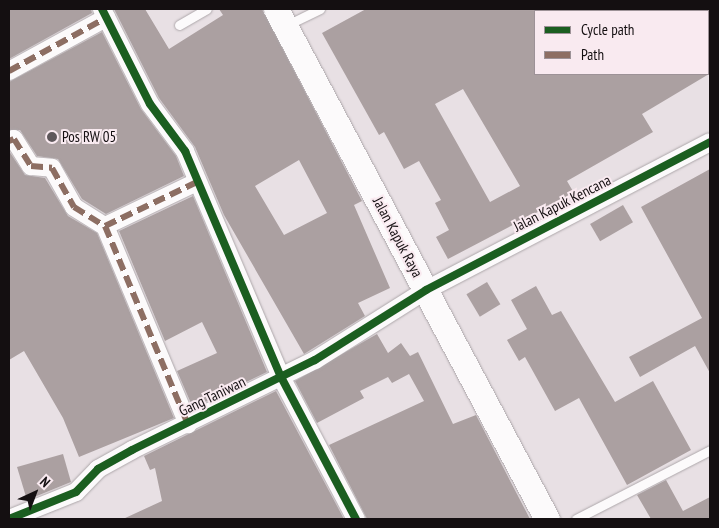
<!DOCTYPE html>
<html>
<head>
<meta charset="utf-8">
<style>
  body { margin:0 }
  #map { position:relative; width:719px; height:528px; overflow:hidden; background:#e8e0e4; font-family:"PT Sans Narrow",sans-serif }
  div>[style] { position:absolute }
  .building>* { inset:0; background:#aba0a1; transform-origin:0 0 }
  .roads { filter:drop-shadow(0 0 1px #ada7aa) drop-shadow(0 0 1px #ada7aa) }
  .lane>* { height:9px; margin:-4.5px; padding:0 4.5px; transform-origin:4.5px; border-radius:4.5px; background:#fcfafb }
  .street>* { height:18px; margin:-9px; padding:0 9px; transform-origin:9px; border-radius:9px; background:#fcfafb }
  .secondary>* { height:25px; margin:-12.5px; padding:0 12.5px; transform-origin:12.5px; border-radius:12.5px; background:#fcfafb }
  .quiet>* { height:6px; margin-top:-3px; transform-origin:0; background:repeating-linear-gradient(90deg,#8d6e63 0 12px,transparent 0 18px) }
  .cycleway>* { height:8px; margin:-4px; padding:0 4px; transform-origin:4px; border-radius:4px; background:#1b5e20 }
  .dots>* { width:14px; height:14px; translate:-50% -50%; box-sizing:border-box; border:2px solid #f9eaf0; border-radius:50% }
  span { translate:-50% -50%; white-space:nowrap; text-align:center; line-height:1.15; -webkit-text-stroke:4px #f9eaf0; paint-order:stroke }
  .poi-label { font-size:15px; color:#140f11 }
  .left { translate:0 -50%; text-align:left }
  .street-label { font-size:15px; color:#140f11 }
  .frame { position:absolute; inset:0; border:10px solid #140f11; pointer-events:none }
  .legend { position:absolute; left:534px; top:10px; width:175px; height:65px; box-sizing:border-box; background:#f9eaf0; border:1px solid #9d9297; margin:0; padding:6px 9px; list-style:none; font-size:15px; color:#140f11 }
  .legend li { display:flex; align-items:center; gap:10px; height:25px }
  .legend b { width:25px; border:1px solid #9d9297 }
  .north { position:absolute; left:10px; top:468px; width:50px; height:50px; -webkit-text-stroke:4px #f9eaf0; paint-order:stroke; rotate:43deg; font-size:14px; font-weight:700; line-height:20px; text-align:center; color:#140f11 }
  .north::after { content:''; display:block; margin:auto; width:18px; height:22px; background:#140f11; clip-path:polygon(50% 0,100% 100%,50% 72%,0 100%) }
</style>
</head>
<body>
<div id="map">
  <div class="building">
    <i style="clip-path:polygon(9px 9px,91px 9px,92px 13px,9px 59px)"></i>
    <i style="clip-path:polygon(evenodd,114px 9px,145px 9px,169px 49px,223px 15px,219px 9px,262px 9px,362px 201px,354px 205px,390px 288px,358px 303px,365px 316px,304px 354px,224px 215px,195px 147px,159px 98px,114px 9px,299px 160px,327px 213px,284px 235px,255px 186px,299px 160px)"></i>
    <i style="clip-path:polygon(evenodd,366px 9px,535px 9px,535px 74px,709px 74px,642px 114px,653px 132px,567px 181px,574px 193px,448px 259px,436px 237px,449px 230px,435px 203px,441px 200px,419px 161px,404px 169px,384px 132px,379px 135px,322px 33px,366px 9px,463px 89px,520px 186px,490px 202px,435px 104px,463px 89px)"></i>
    <i style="clip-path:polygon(102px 32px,141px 109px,176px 156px,184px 176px,106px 214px,82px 199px,58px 159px,37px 156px,20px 130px,9px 130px,9px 82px)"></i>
    <i style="clip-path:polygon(9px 151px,25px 175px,45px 178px,68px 216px,97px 233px,174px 418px,79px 457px,63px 418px,24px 351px,9px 360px)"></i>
    <i style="clip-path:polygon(710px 169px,710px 373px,695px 346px,640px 377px,629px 357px,702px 318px,641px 207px)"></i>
    <i style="clip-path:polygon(193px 196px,267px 372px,193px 408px,177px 371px,217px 353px,202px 322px,165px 341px,119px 231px)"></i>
    <i style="left:623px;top:205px;width:20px;height:38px;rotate:60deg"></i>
    <i style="left:487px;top:282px;width:26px;height:24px;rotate:59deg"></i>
    <i style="clip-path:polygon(536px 286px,552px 315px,561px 311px,615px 402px,653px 381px,691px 450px,627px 485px,579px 398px,555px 411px,525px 357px,519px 361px,507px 340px,527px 329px,511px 300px)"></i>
    <i style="clip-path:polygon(377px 334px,388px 353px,401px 343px,410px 356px,418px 352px,453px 424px,476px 415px,530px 519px,367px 519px,329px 445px,424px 401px,409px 374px,392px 383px,388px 377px,360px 391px,364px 398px,317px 423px,295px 381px)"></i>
    <i style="clip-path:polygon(276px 391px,344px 519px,123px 519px,162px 501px,155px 468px,150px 470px,144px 456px)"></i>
    <i style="clip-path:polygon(63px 454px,71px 482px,27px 500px,17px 467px)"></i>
    <i style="clip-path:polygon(666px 480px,683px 511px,710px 497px,710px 519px,651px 519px,637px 495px)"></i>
  </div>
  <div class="roads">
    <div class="lane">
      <i style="left:179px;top:25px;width:32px;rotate:-30deg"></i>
      <i style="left:285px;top:26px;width:39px;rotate:-26deg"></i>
      <i style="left:576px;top:519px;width:151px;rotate:-27.2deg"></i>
    </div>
    <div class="street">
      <i style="left:102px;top:9px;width:106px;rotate:63.2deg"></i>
      <i style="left:150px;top:104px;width:59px;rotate:53.3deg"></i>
      <i style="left:185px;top:151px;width:246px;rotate:67deg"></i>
      <i style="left:281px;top:377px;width:161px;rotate:62.2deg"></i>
      <i style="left:9px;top:71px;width:111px;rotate:-28.7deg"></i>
      <i style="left:9px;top:141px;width:5px;rotate:-22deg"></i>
      <i style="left:14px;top:139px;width:32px;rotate:58deg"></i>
      <i style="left:31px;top:166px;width:21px;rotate:5deg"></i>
      <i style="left:52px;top:168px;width:45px;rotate:60.6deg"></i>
      <i style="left:74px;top:207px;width:36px;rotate:32deg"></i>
      <i style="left:105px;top:226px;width:102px;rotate:-25.6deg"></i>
      <i style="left:105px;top:226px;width:215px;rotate:67.3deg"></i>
      <i style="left:9px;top:519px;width:72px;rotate:-21.9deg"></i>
      <i style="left:76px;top:492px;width:32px;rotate:-46deg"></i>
      <i style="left:98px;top:469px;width:39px;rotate:-29deg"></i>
      <i style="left:132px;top:450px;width:204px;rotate:-26.2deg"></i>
      <i style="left:315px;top:360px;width:131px;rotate:-32.2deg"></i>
      <i style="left:426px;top:290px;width:320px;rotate:-27.5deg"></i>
    </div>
    <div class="secondary">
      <i style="left:276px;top:9px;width:578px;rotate:62.02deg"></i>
    </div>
  </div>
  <div class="quiet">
    <i style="left:9px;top:71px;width:111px;rotate:-28.7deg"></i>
    <i style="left:9px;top:141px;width:5px;rotate:-22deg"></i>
    <i style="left:14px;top:139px;width:32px;rotate:58deg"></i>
    <i style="left:31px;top:166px;width:21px;rotate:5deg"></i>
    <i style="left:52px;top:168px;width:45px;rotate:60.6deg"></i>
    <i style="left:74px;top:207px;width:36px;rotate:32deg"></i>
    <i style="left:105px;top:226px;width:102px;rotate:-25.6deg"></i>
    <i style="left:105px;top:226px;width:215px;rotate:67.3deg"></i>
  </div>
  <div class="cycleway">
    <i style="left:102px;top:9px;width:106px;rotate:63.2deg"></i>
    <i style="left:150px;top:104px;width:59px;rotate:53.3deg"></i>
    <i style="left:185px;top:151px;width:246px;rotate:67deg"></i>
    <i style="left:281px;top:377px;width:161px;rotate:62.2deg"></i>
    <i style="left:9px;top:519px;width:72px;rotate:-21.9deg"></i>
    <i style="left:76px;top:492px;width:32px;rotate:-46deg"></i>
    <i style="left:98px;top:469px;width:39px;rotate:-29deg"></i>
    <i style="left:132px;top:450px;width:204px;rotate:-26.2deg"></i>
    <i style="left:315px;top:360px;width:131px;rotate:-32.2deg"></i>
    <i style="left:426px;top:290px;width:320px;rotate:-27.5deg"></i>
  </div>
  <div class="dots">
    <i style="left:52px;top:137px;background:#5e585b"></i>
  </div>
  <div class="poi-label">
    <span class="left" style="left:62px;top:137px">Pos RW 05</span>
  </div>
  <div class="street-label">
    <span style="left:562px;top:203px;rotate:-27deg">Jalan Kapuk Kencana</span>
    <span style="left:398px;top:237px;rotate:62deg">Jalan Kapuk Raya</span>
    <span style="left:212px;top:396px;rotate:-26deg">Gang Taniwan</span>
  </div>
  <div class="frame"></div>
  <ul class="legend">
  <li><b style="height:6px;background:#1b5e20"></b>Cycle path</li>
  <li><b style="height:6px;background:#8d6e63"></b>Path</li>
  </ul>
  <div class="north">N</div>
</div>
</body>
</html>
